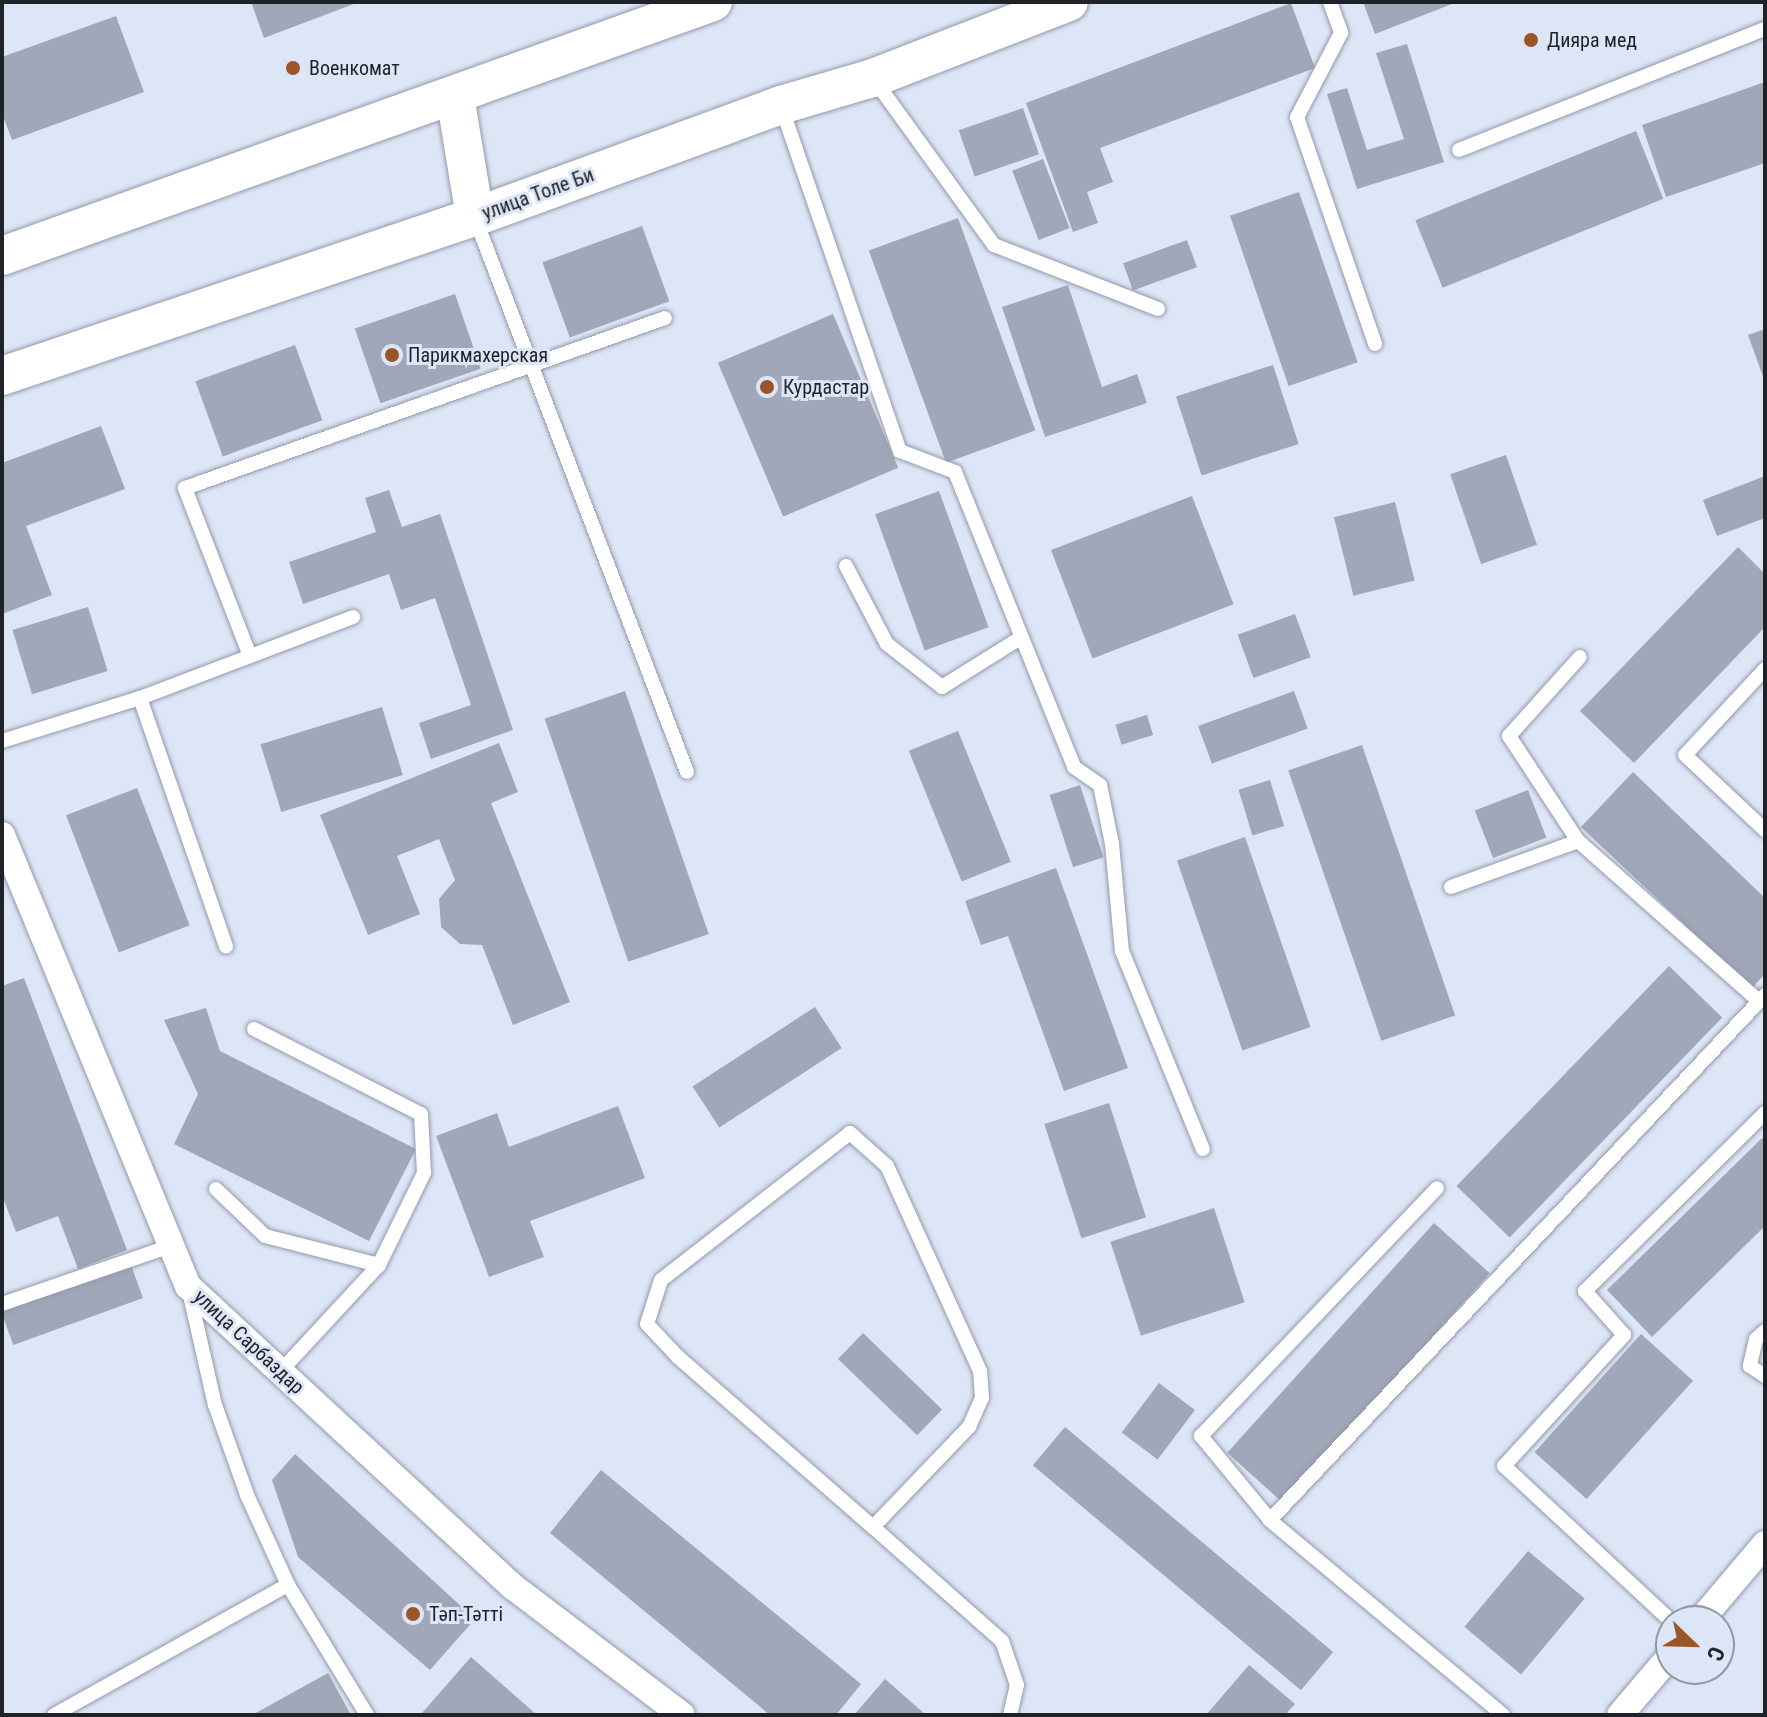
<!DOCTYPE html>
<html>
<head>
<meta charset="utf-8">
<style>
  body { margin:0 }
  #map { position:relative; width:1767px; height:1717px; overflow:hidden; background:#dde6f7; font-family:"Roboto Condensed",sans-serif }
  div>[style] { position:absolute }
  .building>* { inset:0; background:#9fa7b8; transform-origin:0 0 }
  .roads { filter:drop-shadow(0 0 2px #929aaa) drop-shadow(0 0 2px #929aaa) }
  .service>* { height:14px; margin:-7px; padding:0 7px; transform-origin:7px; border-radius:7px; background:#fff }
  .minor>* { height:26px; margin:-13px; padding:0 13px; transform-origin:13px; border-radius:13px; background:#fff }
  .secondary>* { height:38px; margin:-19px; padding:0 19px; transform-origin:19px; border-radius:19px; background:#fff }
  .dots>* { width:22px; height:22px; translate:-50% -50%; box-sizing:border-box; border:4px solid #dde6f7; border-radius:50% }
  span { translate:-50% -50%; white-space:nowrap; text-align:center; line-height:1.15; -webkit-text-stroke:6px #dde6f7; paint-order:stroke }
  .poi-label { font-size:20px; color:#1f2228 }
  .left { translate:0 -50%; text-align:left }
  .street-label { font-size:20px; color:#1f2228 }
  .frame { position:absolute; inset:0; border:4px solid #1f2228; pointer-events:none }
  .north { position:absolute; left:1655px; top:1605px; width:80px; height:80px; box-sizing:border-box; background:#dde6f7; border:2px solid #9198a4; border-radius:50%; rotate:113deg; font-size:22px; font-weight:700; line-height:32px; text-align:center; color:#1f2228 }
  .north::after { content:''; display:block; margin:auto; width:28px; height:36px; background:#9a5629; clip-path:polygon(50% 0,100% 100%,50% 72%,0 100%) }
</style>
</head>
<body>
<div id="map">
  <div class="building">
    <i style="clip-path:polygon(251px 2px,359px 2px,264px 38px)"></i>
    <i style="clip-path:polygon(1363px 2px,1457px 2px,1375px 34px)"></i>
    <i style="clip-path:polygon(1291px 3px,1315px 68px,1100px 148px,1113px 182px,1087px 192px,1098px 223px,1073px 232px,1026px 103px)"></i>
    <i style="clip-path:polygon(116px 16px,144px 92px,12px 140px,2px 113px,2px 57px)"></i>
    <i style="clip-path:polygon(1407px 44px,1444px 162px,1357px 189px,1327px 94px,1347px 88px,1367px 150px,1404px 139px,1376px 53px)"></i>
    <i style="clip-path:polygon(1765px 82px,1765px 163px,1666px 197px,1642px 125px)"></i>
    <i style="left:1023px;top:108px;width:49px;height:68px;rotate:71deg"></i>
    <i style="left:1636px;top:131px;width:73px;height:238px;rotate:68deg"></i>
    <i style="left:1043px;top:159px;width:74px;height:33px;rotate:69deg"></i>
    <i style="left:1299px;top:192px;width:180px;height:73px;rotate:71deg"></i>
    <i style="left:958px;top:218px;width:226px;height:95px;rotate:70deg"></i>
    <i style="left:642px;top:226px;width:80px;height:106px;rotate:70deg"></i>
    <i style="left:1187px;top:240px;width:29px;height:68px;rotate:70deg"></i>
    <i style="clip-path:polygon(1068px 285px,1102px 387px,1137px 374px,1147px 403px,1045px 437px,1002px 307px)"></i>
    <i style="left:455px;top:294px;width:79px;height:106px;rotate:71deg"></i>
    <i style="left:833px;top:314px;width:167px;height:125px;rotate:67deg"></i>
    <i style="clip-path:polygon(1765px 329px,1765px 382px,1748px 335px)"></i>
    <i style="left:295px;top:345px;width:80px;height:106px;rotate:70deg"></i>
    <i style="left:1273px;top:365px;width:83px;height:102px;rotate:72deg"></i>
    <i style="clip-path:polygon(101px 426px,125px 489px,26px 526px,52px 595px,2px 614px,2px 463px)"></i>
    <i style="left:1506px;top:455px;width:95px;height:59px;rotate:71deg"></i>
    <i style="clip-path:polygon(1765px 476px,1765px 518px,1717px 536px,1703px 500px)"></i>
    <i style="clip-path:polygon(389px 490px,402px 527px,440px 514px,513px 730px,431px 759px,419px 723px,471px 705px,435px 598px,401px 610px,389px 574px,303px 604px,289px 562px,376px 532px,365px 498px)"></i>
    <i style="left:939px;top:491px;width:145px;height:68px;rotate:70deg"></i>
    <i style="left:1192px;top:496px;width:116px;height:151px;rotate:69deg"></i>
    <i style="left:1395px;top:502px;width:81px;height:63px;rotate:76deg"></i>
    <i style="clip-path:polygon(1738px 547px,1765px 574px,1765px 627px,1634px 763px,1580px 711px)"></i>
    <i style="left:88px;top:607px;width:67px;height:79px;rotate:73deg"></i>
    <i style="left:1295px;top:614px;width:46px;height:61px;rotate:70deg"></i>
    <i style="left:625px;top:691px;width:257px;height:85px;rotate:71deg"></i>
    <i style="left:1294px;top:691px;width:40px;height:102px;rotate:70deg"></i>
    <i style="left:382px;top:707px;width:71px;height:127px;rotate:73deg"></i>
    <i style="left:1147px;top:715px;width:21px;height:33px;rotate:73deg"></i>
    <i style="left:958px;top:731px;width:141px;height:53px;rotate:68deg"></i>
    <i style="clip-path:polygon(499px 743px,518px 792px,491px 803px,570px 1002px,513px 1025px,482px 945px,460px 944px,441px 927px,439px 899px,455px 880px,439px 839px,397px 856px,420px 914px,368px 935px,320px 815px)"></i>
    <i style="left:1362px;top:745px;width:286px;height:78px;rotate:71deg"></i>
    <i style="clip-path:polygon(1633px 772px,1765px 898px,1765px 974px,1752px 988px,1581px 827px)"></i>
    <i style="left:1270px;top:780px;width:48px;height:33px;rotate:73deg"></i>
    <i style="left:1080px;top:785px;width:76px;height:32px;rotate:72deg"></i>
    <i style="left:137px;top:788px;width:147px;height:76px;rotate:69deg"></i>
    <i style="left:1528px;top:790px;width:51px;height:57px;rotate:69deg"></i>
    <i style="left:1245px;top:837px;width:201px;height:72px;rotate:71deg"></i>
    <i style="clip-path:polygon(1056px 868px,1128px 1068px,1064px 1091px,1008px 936px,981px 945px,965px 901px)"></i>
    <i style="left:1669px;top:966px;width:74px;height:306px;rotate:44deg"></i>
    <i style="clip-path:polygon(24px 978px,127px 1250px,78px 1269px,58px 1216px,16px 1232px,2px 1195px,2px 986px)"></i>
    <i style="left:815px;top:1007px;width:49px;height:146px;rotate:57deg"></i>
    <i style="clip-path:polygon(206px 1008px,220px 1051px,416px 1149px,369px 1241px,174px 1144px,198px 1094px,164px 1020px)"></i>
    <i style="left:1109px;top:1103px;width:120px;height:68px;rotate:72deg"></i>
    <i style="clip-path:polygon(618px 1106px,645px 1178px,530px 1221px,544px 1257px,489px 1277px,436px 1136px,497px 1113px,509px 1147px)"></i>
    <i style="clip-path:polygon(1762px 1138px,1765px 1141px,1765px 1226px,1652px 1337px,1607px 1290px)"></i>
    <i style="left:1214px;top:1208px;width:99px;height:109px;rotate:72deg"></i>
    <i style="left:1434px;top:1223px;width:75px;height:309px;rotate:42deg"></i>
    <i style="left:131px;top:1265px;width:35px;height:138px;rotate:70deg"></i>
    <i style="left:863px;top:1333px;width:110px;height:36px;rotate:44deg"></i>
    <i style="left:1641px;top:1334px;width:70px;height:159px;rotate:42deg"></i>
    <i style="left:1159px;top:1383px;width:45px;height:62px;rotate:37deg"></i>
    <i style="left:1065px;top:1427px;width:350px;height:50px;rotate:40deg"></i>
    <i style="clip-path:polygon(295px 1454px,475px 1619px,430px 1670px,298px 1557px,272px 1480px)"></i>
    <i style="clip-path:polygon(601px 1470px,861px 1684px,836px 1715px,770px 1715px,550px 1533px)"></i>
    <i style="left:1528px;top:1551px;width:74px;height:99px;rotate:40deg"></i>
    <i style="clip-path:polygon(471px 1657px,537px 1715px,422px 1713px)"></i>
    <i style="clip-path:polygon(1249px 1665px,1295px 1704px,1285px 1715px,1206px 1715px)"></i>
    <i style="clip-path:polygon(328px 1673px,351px 1715px,252px 1715px)"></i>
    <i style="clip-path:polygon(885px 1679px,926px 1715px,854px 1715px)"></i>
  </div>
  <div class="roads">
    <div class="service">
      <i style="left:1330px;top:2px;width:33px;rotate:70deg"></i>
      <i style="left:1341px;top:33px;width:95px;rotate:117.6deg"></i>
      <i style="left:1297px;top:117px;width:240px;rotate:71deg"></i>
      <i style="left:873px;top:78px;width:206px;rotate:54.1deg"></i>
      <i style="left:994px;top:245px;width:176px;rotate:21.3deg"></i>
      <i style="left:781px;top:106px;width:365px;rotate:71deg"></i>
      <i style="left:900px;top:451px;width:59px;rotate:20.9deg"></i>
      <i style="left:955px;top:472px;width:318px;rotate:68deg"></i>
      <i style="left:1074px;top:767px;width:32px;rotate:35deg"></i>
      <i style="left:1100px;top:785px;width:60px;rotate:78.5deg"></i>
      <i style="left:1112px;top:844px;width:107px;rotate:84.7deg"></i>
      <i style="left:1122px;top:951px;width:214px;rotate:67.8deg"></i>
      <i style="left:1459px;top:150px;width:329px;rotate:-21.6deg"></i>
      <i style="left:475px;top:218px;width:593px;rotate:69.06deg"></i>
      <i style="left:846px;top:566px;width:88px;rotate:62.3deg"></i>
      <i style="left:887px;top:644px;width:70px;rotate:38deg"></i>
      <i style="left:942px;top:687px;width:94px;rotate:-32deg"></i>
      <i style="left:250px;top:656px;width:180px;rotate:-111.2deg"></i>
      <i style="left:185px;top:488px;width:509px;rotate:-19.5deg"></i>
      <i style="left:1765px;top:669px;width:117px;rotate:132.9deg"></i>
      <i style="left:1685px;top:755px;width:110px;rotate:43.2deg"></i>
      <i style="left:140px;top:698px;width:228px;rotate:-20.8deg"></i>
      <i style="left:2px;top:741px;width:145px;rotate:-17.3deg"></i>
      <i style="left:140px;top:698px;width:263px;rotate:70.9deg"></i>
      <i style="left:1578px;top:841px;width:126px;rotate:-123.3deg"></i>
      <i style="left:1509px;top:736px;width:106px;rotate:-48.1deg"></i>
      <i style="left:1451px;top:887px;width:135px;rotate:-19.9deg"></i>
      <i style="left:1578px;top:841px;width:242px;rotate:41.5deg"></i>
      <i style="left:254px;top:1029px;width:187px;rotate:27deg"></i>
      <i style="left:421px;top:1114px;width:59px;rotate:87.1deg"></i>
      <i style="left:424px;top:1173px;width:102px;rotate:116.1deg"></i>
      <i style="left:379px;top:1265px;width:144px;rotate:132.8deg"></i>
      <i style="left:216px;top:1189px;width:68px;rotate:43.8deg"></i>
      <i style="left:265px;top:1236px;width:118px;rotate:14.3deg"></i>
      <i style="left:189px;top:1291px;width:117px;rotate:77.2deg"></i>
      <i style="left:215px;top:1405px;width:96px;rotate:70.4deg"></i>
      <i style="left:247px;top:1495px;width:99px;rotate:65.5deg"></i>
      <i style="left:288px;top:1585px;width:152px;rotate:58.7deg"></i>
      <i style="left:2px;top:1304px;width:178px;rotate:-19deg"></i>
      <i style="left:1765px;top:1331px;width:12px;rotate:138deg"></i>
      <i style="left:1756px;top:1339px;width:28px;rotate:103deg"></i>
      <i style="left:1750px;top:1366px;width:18px;rotate:34deg"></i>
      <i style="left:1270px;top:1520px;width:109px;rotate:-129.4deg"></i>
      <i style="left:1201px;top:1436px;width:342px;rotate:-46.4deg"></i>
      <i style="left:873px;top:1527px;width:139px;rotate:-46.2deg"></i>
      <i style="left:969px;top:1427px;width:32px;rotate:-66deg"></i>
      <i style="left:982px;top:1398px;width:27px;rotate:-94deg"></i>
      <i style="left:980px;top:1371px;width:225px;rotate:-114.4deg"></i>
      <i style="left:887px;top:1166px;width:50px;rotate:-138.3deg"></i>
      <i style="left:850px;top:1133px;width:239px;rotate:142.1deg"></i>
      <i style="left:661px;top:1280px;width:46px;rotate:107.7deg"></i>
      <i style="left:647px;top:1324px;width:45px;rotate:46.8deg"></i>
      <i style="left:678px;top:1357px;width:259px;rotate:41.1deg"></i>
      <i style="left:873px;top:1527px;width:172px;rotate:41.5deg"></i>
      <i style="left:1002px;top:1641px;width:46px;rotate:71.2deg"></i>
      <i style="left:1017px;top:1685px;width:31px;rotate:103deg"></i>
      <i style="left:1671px;top:1621px;width:228px;rotate:-137.1deg"></i>
      <i style="left:1504px;top:1466px;width:178px;rotate:-47.5deg"></i>
      <i style="left:1624px;top:1335px;width:59px;rotate:-131.6deg"></i>
      <i style="left:1585px;top:1291px;width:253px;rotate:-44.7deg"></i>
      <i style="left:54px;top:1715px;width:268px;rotate:-29.1deg"></i>
      <i style="left:1503px;top:1715px;width:304px;rotate:-140.1deg"></i>
      <i style="left:1270px;top:1520px;width:722px;rotate:-46.68deg"></i>
    </div>
    <div class="minor">
      <i style="left:2px;top:835px;width:488px;rotate:67.6deg"></i>
      <i style="left:188px;top:1286px;width:442px;rotate:42.8deg"></i>
      <i style="left:512px;top:1586px;width:213px;rotate:37.2deg"></i>
      <i style="left:1700px;top:1621px;width:101px;rotate:-49.8deg"></i>
      <i style="left:1620px;top:1715px;width:79px;rotate:-49.6deg"></i>
    </div>
    <div class="secondary">
      <i style="left:455px;top:96px;width:123px;rotate:80.6deg"></i>
      <i style="left:2px;top:256px;width:755px;rotate:-19.66deg"></i>
      <i style="left:2px;top:376px;width:499px;rotate:-18.6deg"></i>
      <i style="left:475px;top:217px;width:326px;rotate:-20.1deg"></i>
      <i style="left:781px;top:105px;width:96px;rotate:-16.4deg"></i>
      <i style="left:873px;top:78px;width:210px;rotate:-21.2deg"></i>
    </div>
  </div>
  <div class="dots">
    <i style="left:1531px;top:40px;background:#9a5629"></i>
    <i style="left:293px;top:68px;background:#9a5629"></i>
    <i style="left:392px;top:355px;background:#9a5629"></i>
    <i style="left:767px;top:387px;background:#9a5629"></i>
    <i style="left:413px;top:1614px;background:#9a5629"></i>
  </div>
  <div class="poi-label">
    <span class="left" style="left:1547px;top:40px">Дияра мед</span>
    <span class="left" style="left:309px;top:68px">Военкомат</span>
    <span class="left" style="left:408px;top:355px">Парикмахерская</span>
    <span class="left" style="left:783px;top:387px">Курдастар</span>
    <span class="left" style="left:429px;top:1614px">Тәп-Тәтті</span>
  </div>
  <div class="street-label">
    <span style="left:538px;top:194px;rotate:-20deg">улица Толе Би</span>
    <span style="left:249px;top:1342px;rotate:43deg">улица Сарбаздар</span>
  </div>
  <div class="frame"></div>
  <div class="north">С</div>
</div>
</body>
</html>
